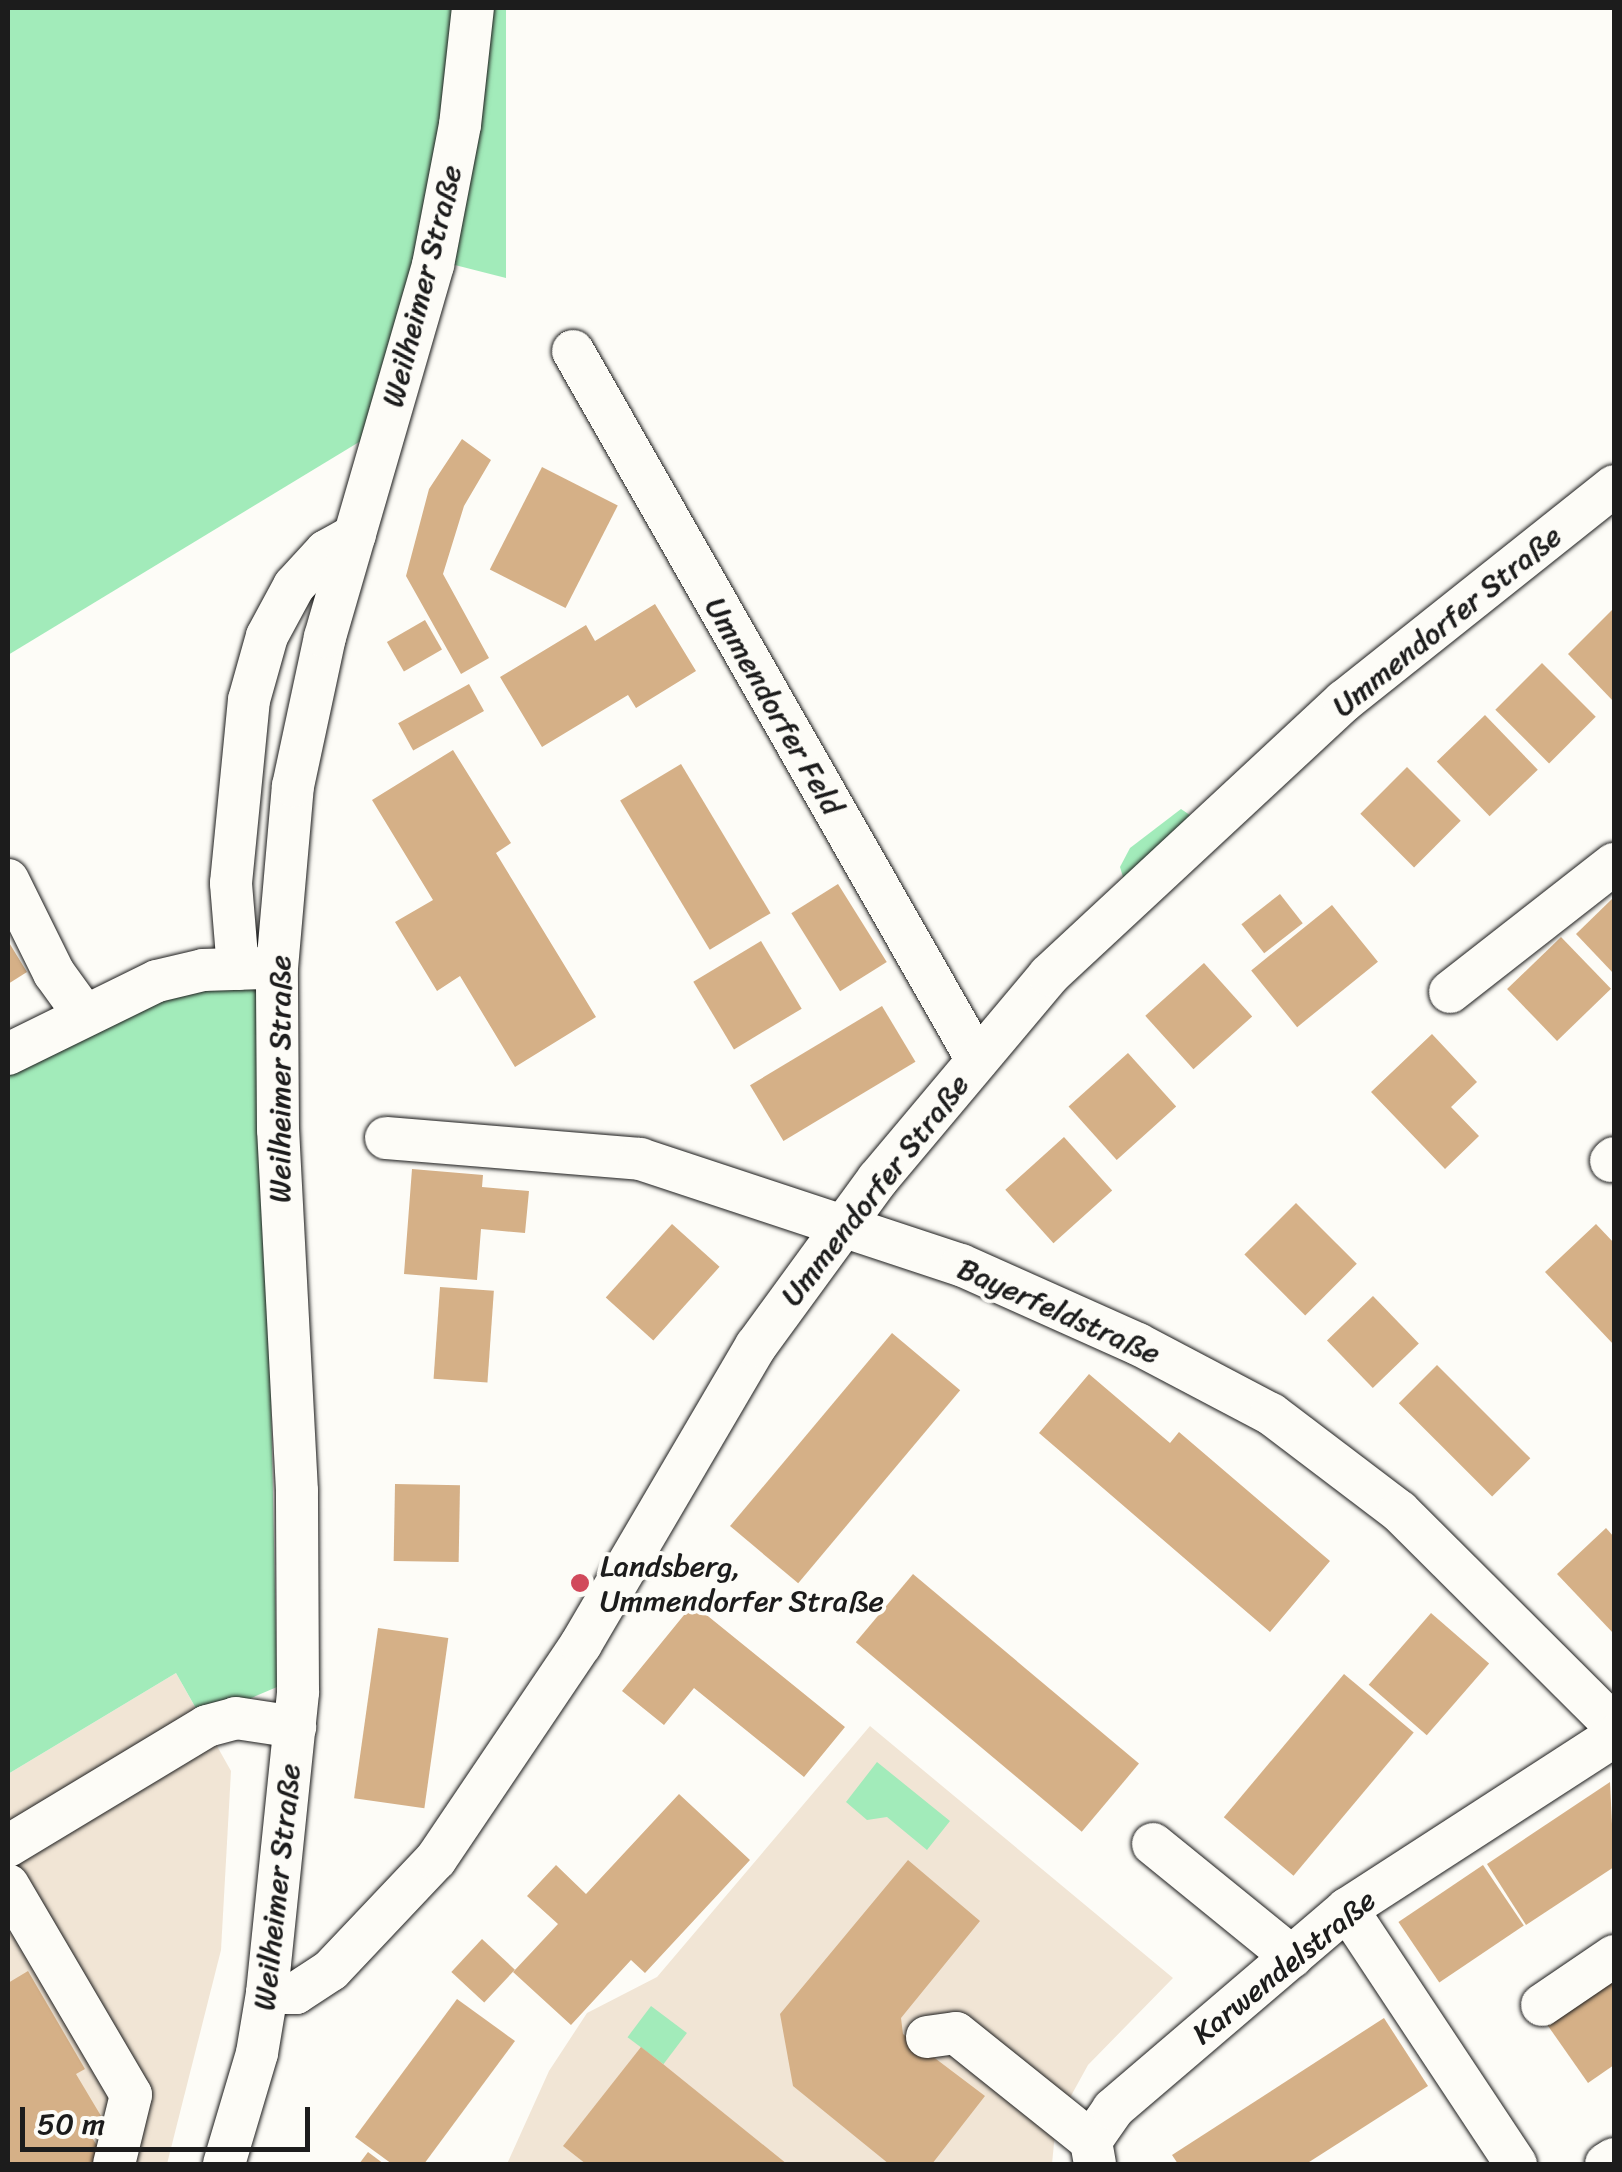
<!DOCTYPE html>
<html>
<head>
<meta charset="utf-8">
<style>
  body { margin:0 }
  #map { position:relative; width:1622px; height:2172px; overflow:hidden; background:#fdfcf7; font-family:Sriracha,sans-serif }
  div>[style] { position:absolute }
  .built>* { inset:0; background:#f1e5d5 }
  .green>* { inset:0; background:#a2ebba; transform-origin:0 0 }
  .building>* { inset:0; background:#d5b087; transform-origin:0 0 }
  .roads { filter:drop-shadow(0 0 2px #1c1c1c) drop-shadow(0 0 2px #1c1c1c) }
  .minor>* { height:42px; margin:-21px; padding:0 21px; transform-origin:21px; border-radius:21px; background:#fdfcf7 }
  .dots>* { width:28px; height:28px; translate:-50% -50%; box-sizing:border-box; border:5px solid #fdfcf7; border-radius:50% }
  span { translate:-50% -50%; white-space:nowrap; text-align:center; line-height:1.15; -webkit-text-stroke:8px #fdfcf7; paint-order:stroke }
  .street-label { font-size:30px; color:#1c1c1c }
  .poi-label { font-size:30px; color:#1c1c1c }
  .left { translate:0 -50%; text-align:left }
  .frame { position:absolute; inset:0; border:10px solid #1c1c1c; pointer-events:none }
  .scale { position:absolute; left:20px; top:2107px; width:290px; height:45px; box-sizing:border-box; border:5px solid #1c1c1c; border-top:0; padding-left:12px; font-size:30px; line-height:35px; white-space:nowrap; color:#1c1c1c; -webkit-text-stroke:8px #fdfcf7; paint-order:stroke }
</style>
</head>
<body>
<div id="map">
  <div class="built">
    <i style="clip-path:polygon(176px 1673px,231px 1771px,221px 1950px,167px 2164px,8px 2164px,8px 1774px)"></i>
    <i style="clip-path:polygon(870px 1726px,1173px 1978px,1088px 2065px,1056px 2123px,1052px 2164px,507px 2164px,549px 2071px,587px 2013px,657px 1977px)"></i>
  </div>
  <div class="green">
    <i style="clip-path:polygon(8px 8px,462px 8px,447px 131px,369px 436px,8px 655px)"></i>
    <i style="clip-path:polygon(483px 8px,506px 8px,506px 278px,447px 263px)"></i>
    <i style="clip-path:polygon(1181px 809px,1200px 822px,1127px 890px,1120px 867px,1130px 848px)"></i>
    <i style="clip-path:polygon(262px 970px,277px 1687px,202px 1719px,176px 1673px,8px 1774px,8px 1061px,126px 989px)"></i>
    <i style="clip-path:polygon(877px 1762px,950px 1821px,927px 1850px,887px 1817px,867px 1820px,846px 1802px)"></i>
    <i style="left:651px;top:2006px;width:45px;height:39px;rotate:37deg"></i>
  </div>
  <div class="building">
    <i style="clip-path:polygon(462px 439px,491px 460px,464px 506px,443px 574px,489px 658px,461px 674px,406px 576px,429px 489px)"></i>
    <i style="left:542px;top:467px;width:85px;height:115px;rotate:27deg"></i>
    <i style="clip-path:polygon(655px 604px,696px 671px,636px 708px,628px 695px,542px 747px,500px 677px,586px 625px,595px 641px)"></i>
    <i style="clip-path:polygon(1614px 608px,1614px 702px,1568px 654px)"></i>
    <i style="left:425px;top:620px;width:34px;height:44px;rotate:60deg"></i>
    <i style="left:1542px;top:663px;width:76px;height:66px;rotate:45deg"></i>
    <i style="left:469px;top:684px;width:31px;height:81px;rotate:61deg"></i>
    <i style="left:1485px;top:715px;width:76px;height:67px;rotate:46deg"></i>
    <i style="clip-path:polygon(453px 750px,511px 843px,496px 853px,596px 1017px,515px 1067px,460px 976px,437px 991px,395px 922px,433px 900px,372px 800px)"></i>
    <i style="left:681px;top:764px;width:174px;height:71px;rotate:59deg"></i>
    <i style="left:1407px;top:767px;width:76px;height:66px;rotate:45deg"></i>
    <i style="left:838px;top:884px;width:92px;height:55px;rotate:58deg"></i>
    <i style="left:1280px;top:894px;width:37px;height:49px;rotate:52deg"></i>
    <i style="clip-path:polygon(1614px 897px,1614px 974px,1576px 934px)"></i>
    <i style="left:1332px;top:905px;width:73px;height:104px;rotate:51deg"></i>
    <i style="left:1561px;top:937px;width:72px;height:75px;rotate:46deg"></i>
    <i style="clip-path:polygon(8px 941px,27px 972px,8px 984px)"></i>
    <i style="left:761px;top:941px;width:79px;height:79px;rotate:59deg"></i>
    <i style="left:1204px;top:963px;width:72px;height:79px;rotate:48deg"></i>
    <i style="left:882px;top:1006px;width:65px;height:154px;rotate:59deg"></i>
    <i style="clip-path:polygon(1432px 1034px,1477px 1082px,1451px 1107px,1479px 1136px,1445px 1169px,1371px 1092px)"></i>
    <i style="left:1128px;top:1053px;width:72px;height:80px;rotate:48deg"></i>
    <i style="left:1064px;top:1137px;width:72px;height:79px;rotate:48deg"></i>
    <i style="clip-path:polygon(412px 1169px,483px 1175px,482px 1187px,529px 1191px,525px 1233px,481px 1229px,477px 1280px,404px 1274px)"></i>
    <i style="left:1296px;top:1203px;width:86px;height:73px;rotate:45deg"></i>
    <i style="left:672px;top:1224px;width:64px;height:99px;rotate:42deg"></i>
    <i style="clip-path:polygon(1596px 1224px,1614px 1243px,1614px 1345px,1545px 1272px)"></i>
    <i style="left:440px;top:1287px;width:54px;height:92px;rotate:4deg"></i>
    <i style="left:1373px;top:1296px;width:66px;height:64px;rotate:46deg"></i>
    <i style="left:892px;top:1333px;width:89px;height:252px;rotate:40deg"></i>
    <i style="left:1437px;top:1365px;width:132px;height:54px;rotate:45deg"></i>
    <i style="clip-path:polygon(1089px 1374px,1170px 1443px,1179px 1432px,1330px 1561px,1270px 1632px,1039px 1433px)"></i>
    <i style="left:395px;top:1484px;width:65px;height:77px;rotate:1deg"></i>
    <i style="clip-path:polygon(1606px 1528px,1614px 1537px,1614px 1634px,1557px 1574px)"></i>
    <i style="left:913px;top:1574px;width:295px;height:89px;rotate:40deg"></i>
    <i style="clip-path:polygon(693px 1604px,845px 1727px,804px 1777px,694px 1688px,664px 1725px,622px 1691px)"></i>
    <i style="left:1431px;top:1613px;width:77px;height:95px;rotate:41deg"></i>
    <i style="left:378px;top:1628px;width:71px;height:172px;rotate:8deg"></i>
    <i style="left:1344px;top:1674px;width:91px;height:187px;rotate:40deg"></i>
    <i style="clip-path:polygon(1610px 1782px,1614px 1867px,1526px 1925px,1487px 1864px)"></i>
    <i style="clip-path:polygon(679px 1794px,750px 1860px,645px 1973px,631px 1960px,571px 2025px,513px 1972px,558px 1924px,527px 1896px,556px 1865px,586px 1894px)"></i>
    <i style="clip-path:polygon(908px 1860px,980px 1921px,901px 2018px,903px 2034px,985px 2096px,932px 2164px,889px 2164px,793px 2086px,780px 2014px)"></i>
    <i style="left:1483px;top:1865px;width:73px;height:102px;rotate:56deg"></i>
    <i style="left:482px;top:1939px;width:45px;height:45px;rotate:43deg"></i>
    <i style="clip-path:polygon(28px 1971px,85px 2069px,76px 2074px,107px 2126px,91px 2136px,104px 2157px,102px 2164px,8px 2164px,8px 1983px)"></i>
    <i style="clip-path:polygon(1614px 1976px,1614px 2065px,1588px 2083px,1546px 2023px)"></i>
    <i style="clip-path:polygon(457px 1999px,515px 2041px,424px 2164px,392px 2164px,355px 2137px)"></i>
    <i style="clip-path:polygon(1384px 2018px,1428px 2086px,1306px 2164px,1178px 2164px,1172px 2155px)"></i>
    <i style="clip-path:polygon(641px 2047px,663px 2064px,787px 2164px,586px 2164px,563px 2146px)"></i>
    <i style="clip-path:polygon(368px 2152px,384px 2164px,359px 2164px)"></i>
  </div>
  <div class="roads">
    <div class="minor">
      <i style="left:573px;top:351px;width:816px;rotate:60.32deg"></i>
      <i style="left:8px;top:880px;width:104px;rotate:63.7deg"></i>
      <i style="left:54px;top:973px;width:49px;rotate:54.1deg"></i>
      <i style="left:238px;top:969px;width:86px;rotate:-94.7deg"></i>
      <i style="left:231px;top:883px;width:184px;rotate:-84.4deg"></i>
      <i style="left:249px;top:700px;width:66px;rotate:-74.3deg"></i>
      <i style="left:267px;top:636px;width:57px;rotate:-61.6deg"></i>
      <i style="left:294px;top:586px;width:47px;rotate:-47.6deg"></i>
      <i style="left:326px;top:551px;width:33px;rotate:-29deg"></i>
      <i style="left:1450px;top:992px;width:208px;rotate:-38deg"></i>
      <i style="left:8px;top:1054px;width:166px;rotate:-26.1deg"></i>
      <i style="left:157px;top:981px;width:47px;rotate:-13.4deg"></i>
      <i style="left:203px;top:970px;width:61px;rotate:-1.9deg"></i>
      <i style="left:386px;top:1138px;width:255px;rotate:4.7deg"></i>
      <i style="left:640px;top:1159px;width:338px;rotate:18.3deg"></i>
      <i style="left:961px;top:1265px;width:194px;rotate:24.1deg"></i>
      <i style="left:1138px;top:1344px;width:150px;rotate:27.8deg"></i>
      <i style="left:1271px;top:1414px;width:161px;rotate:37.2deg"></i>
      <i style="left:1399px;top:1511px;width:303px;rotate:44.9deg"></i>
      <i style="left:1611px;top:1161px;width:4px;rotate:-45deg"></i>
      <i style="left:1153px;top:1844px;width:179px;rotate:39.1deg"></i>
      <i style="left:8px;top:1846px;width:232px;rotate:-31.1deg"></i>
      <i style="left:207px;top:1726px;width:30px;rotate:-15deg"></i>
      <i style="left:236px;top:1718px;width:60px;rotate:8.7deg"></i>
      <i style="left:8px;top:1885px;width:243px;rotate:59.6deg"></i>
      <i style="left:131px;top:2095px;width:71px;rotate:103.8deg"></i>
      <i style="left:1347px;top:1909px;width:306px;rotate:56.5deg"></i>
      <i style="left:267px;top:1993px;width:29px"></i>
      <i style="left:296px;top:1993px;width:42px;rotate:-33.3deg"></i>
      <i style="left:331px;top:1970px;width:153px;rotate:-46.6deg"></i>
      <i style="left:436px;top:1859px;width:259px;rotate:-56deg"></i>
      <i style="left:581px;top:1644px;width:346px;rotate:-59.6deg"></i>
      <i style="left:756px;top:1346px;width:207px;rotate:-53.9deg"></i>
      <i style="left:878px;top:1179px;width:266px;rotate:-50deg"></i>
      <i style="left:1049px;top:975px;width:403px;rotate:-42.9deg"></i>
      <i style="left:1344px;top:701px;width:345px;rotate:-38.5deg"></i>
      <i style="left:1542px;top:2005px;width:87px;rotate:-34.2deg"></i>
      <i style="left:927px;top:2037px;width:29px;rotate:-8deg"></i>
      <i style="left:956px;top:2033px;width:173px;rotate:38.7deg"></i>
      <i style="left:224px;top:2164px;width:116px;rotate:-73.4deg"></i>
      <i style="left:257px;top:2053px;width:61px;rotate:-80.5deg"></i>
      <i style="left:267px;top:1993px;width:303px;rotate:-84.1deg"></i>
      <i style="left:298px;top:1692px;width:201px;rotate:-90.3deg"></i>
      <i style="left:297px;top:1491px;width:361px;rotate:-93deg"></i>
      <i style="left:278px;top:1130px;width:162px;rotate:-90.4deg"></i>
      <i style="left:277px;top:968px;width:183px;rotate:-85deg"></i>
      <i style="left:293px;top:786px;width:152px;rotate:-77.9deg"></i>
      <i style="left:325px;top:637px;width:387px;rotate:-73.8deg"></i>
      <i style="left:433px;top:265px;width:143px;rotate:-79.1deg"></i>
      <i style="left:460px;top:125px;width:118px;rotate:-83.7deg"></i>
      <i style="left:1095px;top:2164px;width:23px;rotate:-100deg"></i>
      <i style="left:1091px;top:2141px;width:39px;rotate:-55deg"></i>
      <i style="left:1113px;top:2109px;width:308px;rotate:-40.5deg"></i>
      <i style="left:1347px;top:1909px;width:318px;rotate:-32.9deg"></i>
      <i style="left:1606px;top:2164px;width:9px;rotate:-32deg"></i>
    </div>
  </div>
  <div class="dots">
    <i style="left:580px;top:1583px;background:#d1495b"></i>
  </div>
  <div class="street-label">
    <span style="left:422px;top:286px;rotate:-76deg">Weilheimer Straße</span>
    <span style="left:1447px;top:621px;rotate:-39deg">Ummendorfer Straße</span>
    <span style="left:774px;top:706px;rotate:60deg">Ummendorfer Feld</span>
    <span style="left:280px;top:1079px;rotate:-90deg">Weilheimer Straße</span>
    <span style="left:875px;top:1190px;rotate:-52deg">Ummendorfer Straße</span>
    <span style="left:1059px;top:1311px;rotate:24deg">Bayerfeldstraße</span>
    <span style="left:277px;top:1887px;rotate:-84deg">Weilheimer Straße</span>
    <span style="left:1284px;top:1967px;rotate:-39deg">Karwendelstraße</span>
  </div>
  <div class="poi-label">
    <span class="left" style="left:600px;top:1583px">Landsberg,<br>Ummendorfer Straße</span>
  </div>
  <div class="frame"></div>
  <div class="scale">50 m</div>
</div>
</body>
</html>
